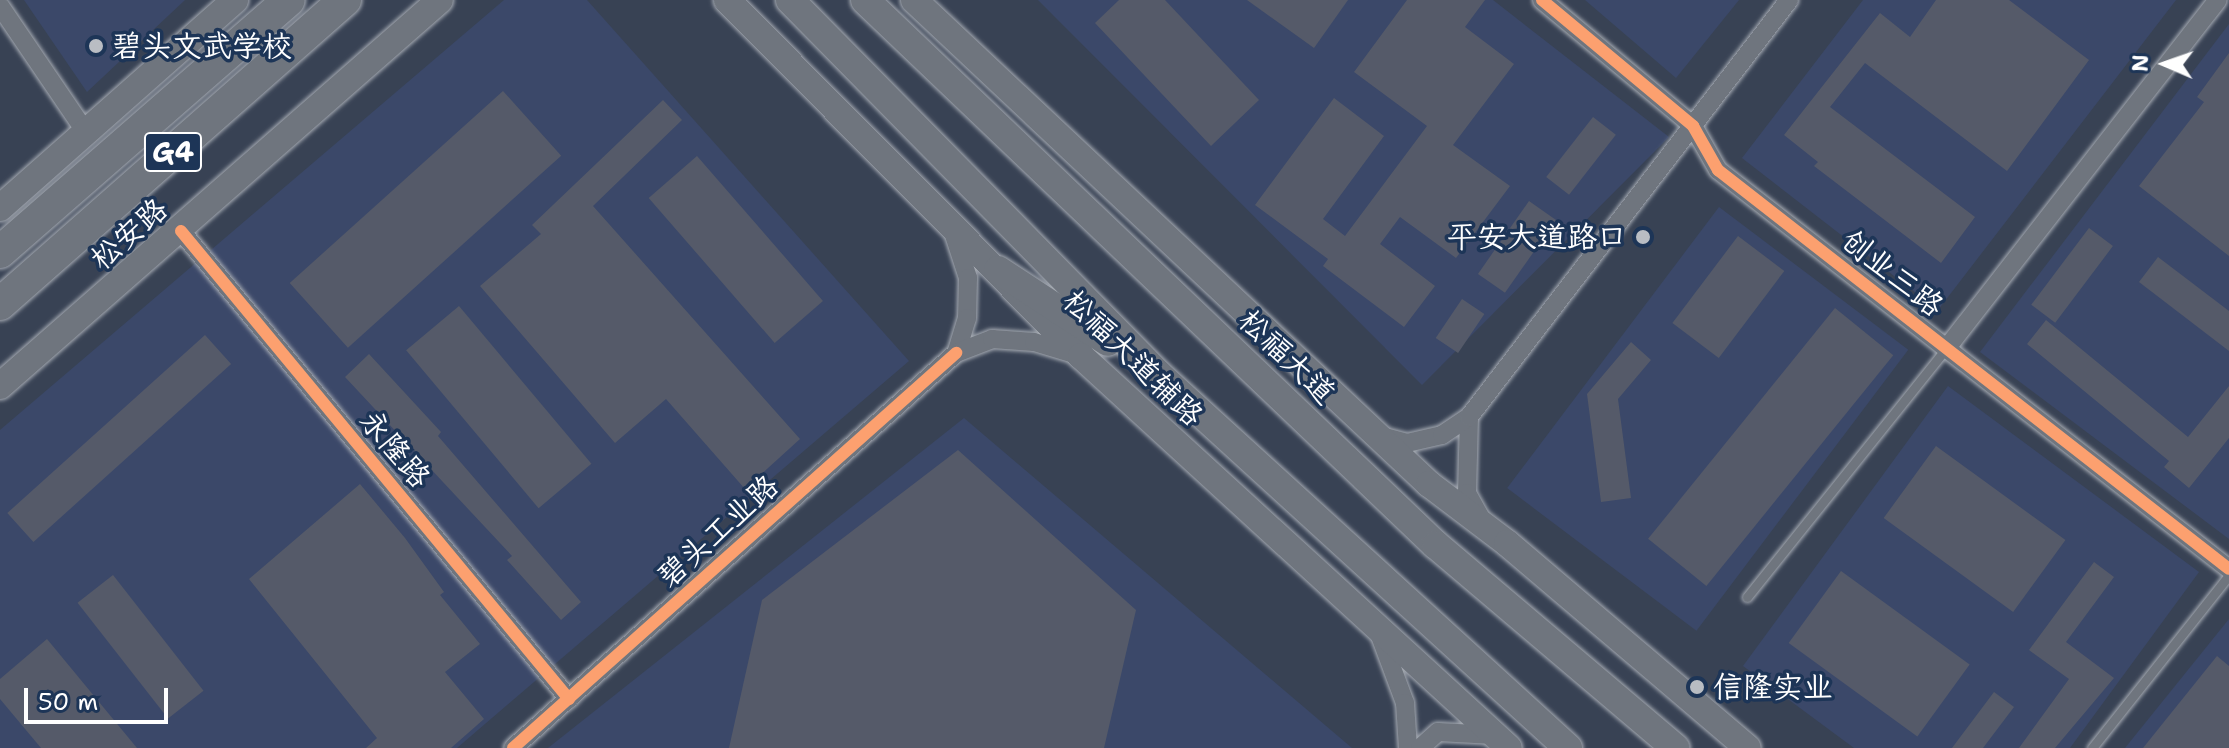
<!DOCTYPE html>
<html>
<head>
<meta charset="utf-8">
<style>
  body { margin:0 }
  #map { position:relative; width:2229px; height:748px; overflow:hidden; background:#384254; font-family:"Shantell Sans","LXGW WenKai TC",sans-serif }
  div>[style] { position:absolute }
  .built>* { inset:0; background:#3b4869; transform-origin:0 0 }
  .building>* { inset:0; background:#555a69; transform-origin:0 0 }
  .roads { filter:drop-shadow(0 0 2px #a5aab2) drop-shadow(0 0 2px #a5aab2) }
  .lane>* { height:9px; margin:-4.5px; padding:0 4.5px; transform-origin:4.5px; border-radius:4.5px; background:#6f757e }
  .street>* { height:18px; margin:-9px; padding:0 9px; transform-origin:9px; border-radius:9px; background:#6f757e }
  .secondary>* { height:26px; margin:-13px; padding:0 13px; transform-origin:13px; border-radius:13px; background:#6f757e }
  .primary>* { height:28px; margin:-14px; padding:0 14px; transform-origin:14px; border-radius:14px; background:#6f757e }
  .highway>* { height:32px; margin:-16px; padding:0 16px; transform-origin:16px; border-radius:16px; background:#6f757e }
  .cycleway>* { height:12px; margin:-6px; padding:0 6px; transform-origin:6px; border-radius:6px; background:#fca06f }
  .dots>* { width:22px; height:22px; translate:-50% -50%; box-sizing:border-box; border:4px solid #1d3557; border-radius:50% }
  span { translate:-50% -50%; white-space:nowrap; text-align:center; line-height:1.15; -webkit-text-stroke:7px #1d3557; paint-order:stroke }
  .shield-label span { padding:2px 6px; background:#1d3557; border:2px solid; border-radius:6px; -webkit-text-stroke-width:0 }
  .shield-label { font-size:28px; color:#fff; font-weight:700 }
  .poi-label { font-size:30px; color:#fff }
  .left { translate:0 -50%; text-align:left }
  .right { translate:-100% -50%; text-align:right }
  .street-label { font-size:30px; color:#fff }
  .north { position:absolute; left:2125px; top:24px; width:80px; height:80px; -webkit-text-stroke:6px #1d3557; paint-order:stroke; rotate:272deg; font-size:22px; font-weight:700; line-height:32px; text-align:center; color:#fff }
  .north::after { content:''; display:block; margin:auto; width:28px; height:36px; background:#fff; clip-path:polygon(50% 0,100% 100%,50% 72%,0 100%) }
  .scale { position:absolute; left:24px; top:688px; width:144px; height:36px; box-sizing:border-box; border:4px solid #fff; border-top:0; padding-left:10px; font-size:24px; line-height:28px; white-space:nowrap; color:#fff; -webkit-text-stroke:6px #1d3557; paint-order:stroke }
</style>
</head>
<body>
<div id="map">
  <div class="built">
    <i style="clip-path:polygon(24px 0,185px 0,87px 92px)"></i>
    <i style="clip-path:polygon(504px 0,587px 0,909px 361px,457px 748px,0 748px,0 430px)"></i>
    <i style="clip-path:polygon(1038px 0,1493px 0,1669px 137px,1422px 385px)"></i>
    <i style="clip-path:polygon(1585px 0,1739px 0,1676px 78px)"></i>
    <i style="clip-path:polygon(1863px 0,2176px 0,1938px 310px,1742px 158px)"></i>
    <i style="clip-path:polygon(2229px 24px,2229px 539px,1980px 352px)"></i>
    <i style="left:1719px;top:207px;width:237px;height:352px;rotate:37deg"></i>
    <i style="clip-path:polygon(1948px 386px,2199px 572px,2070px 748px,1854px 748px,1743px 666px)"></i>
    <i style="clip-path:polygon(964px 418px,1352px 748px,548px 748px)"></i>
    <i style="clip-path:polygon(2229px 619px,2229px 748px,2125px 748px)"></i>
  </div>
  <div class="building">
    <i style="clip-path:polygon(1119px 0,1165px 0,1259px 100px,1211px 146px,1095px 23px)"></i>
    <i style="clip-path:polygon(1247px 0,1348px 0,1314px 48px)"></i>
    <i style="clip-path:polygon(1407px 0,1485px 0,1465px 27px,1514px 64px,1453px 145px,1510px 186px,1456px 258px,1400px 217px,1380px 244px,1435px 286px,1404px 327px,1323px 266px,1328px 259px,1255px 205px,1334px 98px,1384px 136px,1323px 219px,1345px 236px,1427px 126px,1354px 72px)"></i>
    <i style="clip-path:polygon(1936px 0,2009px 0,2089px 60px,2007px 171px,1865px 63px,1830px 107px,1975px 217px,1941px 263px,1814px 166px,1818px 162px,1784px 135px,1880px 13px,1910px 37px)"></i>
    <i style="clip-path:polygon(2229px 53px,2229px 256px,2139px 186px,2204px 102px,2197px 97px)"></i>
    <i style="left:503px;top:91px;width:87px;height:287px;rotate:48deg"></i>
    <i style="clip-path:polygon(663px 100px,682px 120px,593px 206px,800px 439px,745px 489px,666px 399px,615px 443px,480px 286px,541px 234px,532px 225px)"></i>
    <i style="left:1593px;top:117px;width:29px;height:76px;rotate:38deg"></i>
    <i style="left:697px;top:156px;width:192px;height:64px;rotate:49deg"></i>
    <i style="left:1529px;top:201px;width:33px;height:89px;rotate:35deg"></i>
    <i style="left:2089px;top:228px;width:30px;height:96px;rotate:37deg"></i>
    <i style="left:1738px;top:236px;width:58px;height:109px;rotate:37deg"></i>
    <i style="clip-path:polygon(2158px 257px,2229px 311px,2229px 351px,2139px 282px)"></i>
    <i style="left:1462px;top:299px;width:27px;height:47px;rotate:34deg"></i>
    <i style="left:459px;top:306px;width:206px;height:69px;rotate:50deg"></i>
    <i style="left:1835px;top:308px;width:75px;height:297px;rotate:39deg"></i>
    <i style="clip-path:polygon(2046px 320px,2188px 437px,2229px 386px,2229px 438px,2189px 488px,2164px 467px,2169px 461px,2027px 344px)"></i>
    <i style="left:205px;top:335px;width:39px;height:266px;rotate:48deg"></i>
    <i style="clip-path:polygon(1631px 342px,1651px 360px,1618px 399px,1631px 498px,1601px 502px,1587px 394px)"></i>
    <i style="clip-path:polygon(369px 354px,441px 432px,438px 436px,581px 602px,561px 620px,507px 560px,512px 556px,345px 377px)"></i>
    <i style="left:1936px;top:446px;width:160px;height:89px;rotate:36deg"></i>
    <i style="clip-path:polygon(958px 450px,1136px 610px,1104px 748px,729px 748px,762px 600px)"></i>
    <i style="clip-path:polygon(360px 484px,405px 538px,444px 592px,440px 595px,480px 644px,445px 672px,484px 719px,451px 748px,366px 748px,377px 738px,249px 579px)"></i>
    <i style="clip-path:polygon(2094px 562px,2114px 577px,2066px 642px,2114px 678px,2055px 748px,2019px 748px,2069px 679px,2029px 650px)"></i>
    <i style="left:1841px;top:571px;width:159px;height:89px;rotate:36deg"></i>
    <i style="left:113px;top:575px;width:147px;height:45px;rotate:52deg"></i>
    <i style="clip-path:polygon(47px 639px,137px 748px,41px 748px,0 699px,0 679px)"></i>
    <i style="clip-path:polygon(2217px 656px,2229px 666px,2229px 748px,2143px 748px)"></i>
    <i style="clip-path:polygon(1994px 692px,2014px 707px,1983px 748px,1952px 748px)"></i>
  </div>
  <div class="roads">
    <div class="lane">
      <i style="left:1747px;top:597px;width:318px;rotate:-51.3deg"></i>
      <i style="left:2092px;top:748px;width:221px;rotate:-51.6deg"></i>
    </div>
    <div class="street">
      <i style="left:1542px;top:0;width:197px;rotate:39.8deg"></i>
      <i style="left:1693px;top:126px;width:51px;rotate:60.4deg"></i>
      <i style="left:1718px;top:170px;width:648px;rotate:37.98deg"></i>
      <i style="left:0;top:6px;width:155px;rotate:55.8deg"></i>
      <i style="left:181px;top:231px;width:608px;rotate:50.34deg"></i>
      <i style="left:953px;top:232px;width:48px;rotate:71.9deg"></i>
      <i style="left:968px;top:278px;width:40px;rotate:91.4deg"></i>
      <i style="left:967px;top:318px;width:37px;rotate:107deg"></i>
      <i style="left:956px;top:353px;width:39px;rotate:-21deg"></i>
      <i style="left:992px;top:339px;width:42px;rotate:4.1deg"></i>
      <i style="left:1034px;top:342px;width:45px;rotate:16.8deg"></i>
      <i style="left:1946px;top:349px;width:442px;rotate:-52.1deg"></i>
      <i style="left:1469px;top:417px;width:76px;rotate:91.5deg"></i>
      <i style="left:1467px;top:493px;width:29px;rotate:61deg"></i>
      <i style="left:1381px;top:436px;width:27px;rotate:15deg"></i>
      <i style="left:1407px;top:443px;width:36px;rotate:-13deg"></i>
      <i style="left:1442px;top:435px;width:32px;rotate:-34deg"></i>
      <i style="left:1469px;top:417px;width:526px;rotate:-52.5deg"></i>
      <i style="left:1379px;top:633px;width:75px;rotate:69.6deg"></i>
      <i style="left:1405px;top:703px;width:45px;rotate:86.2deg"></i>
      <i style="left:513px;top:748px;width:594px;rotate:-41.72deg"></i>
      <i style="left:1420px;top:748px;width:24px;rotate:-42deg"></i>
      <i style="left:1438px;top:732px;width:56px;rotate:3.1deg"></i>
    </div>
    <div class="secondary">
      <i style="left:727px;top:0;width:502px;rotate:45.16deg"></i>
      <i style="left:1081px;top:356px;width:580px;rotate:42.49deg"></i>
      <i style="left:914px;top:0;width:707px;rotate:43.22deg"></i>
      <i style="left:1429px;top:484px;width:98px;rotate:37.1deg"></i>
      <i style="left:1507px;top:543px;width:316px;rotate:40.4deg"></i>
      <i style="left:0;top:208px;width:314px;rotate:-41.5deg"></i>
      <i style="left:0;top:386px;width:585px;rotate:-41.26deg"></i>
    </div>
    <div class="primary">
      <i style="left:790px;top:0;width:525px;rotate:45.46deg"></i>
      <i style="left:1158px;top:374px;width:555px;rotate:42.37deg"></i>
      <i style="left:865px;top:0;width:789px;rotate:43.67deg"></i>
      <i style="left:1436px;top:545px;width:314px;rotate:40.3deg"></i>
      <i style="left:998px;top:270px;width:131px;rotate:33.2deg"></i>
    </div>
    <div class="highway">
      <i style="left:0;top:252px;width:383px;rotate:-41.1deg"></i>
      <i style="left:0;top:304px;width:460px;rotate:-41.4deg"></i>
    </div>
  </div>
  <div class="cycleway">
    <i style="left:1542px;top:0;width:197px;rotate:39.8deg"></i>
    <i style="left:1693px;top:126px;width:51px;rotate:60.4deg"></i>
    <i style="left:1718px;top:170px;width:648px;rotate:37.98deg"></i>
    <i style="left:181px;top:231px;width:608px;rotate:50.34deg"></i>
    <i style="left:513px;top:748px;width:594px;rotate:-41.72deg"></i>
  </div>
  <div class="dots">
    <i style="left:96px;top:46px;background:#b9bdc3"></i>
    <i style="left:1643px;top:237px;background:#b9bdc3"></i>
    <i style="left:1697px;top:687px;background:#b9bdc3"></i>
  </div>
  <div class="shield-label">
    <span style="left:173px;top:152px">G4</span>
  </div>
  <div class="poi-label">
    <span class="left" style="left:112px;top:46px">碧头文武学校</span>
    <span class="right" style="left:1627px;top:237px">平安大道路口</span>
    <span class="left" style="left:1713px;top:687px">信隆实业</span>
  </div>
  <div class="street-label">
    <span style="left:129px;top:234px;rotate:-41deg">松安路</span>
    <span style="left:1892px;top:273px;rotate:38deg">创业三路</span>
    <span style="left:1287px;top:357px;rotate:44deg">松福大道</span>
    <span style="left:1133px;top:358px;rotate:44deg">松福大道辅路</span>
    <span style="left:395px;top:449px;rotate:50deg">永隆路</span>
    <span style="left:718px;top:531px;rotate:-42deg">碧头工业路</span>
  </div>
  <div class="north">N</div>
  <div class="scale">50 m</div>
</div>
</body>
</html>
